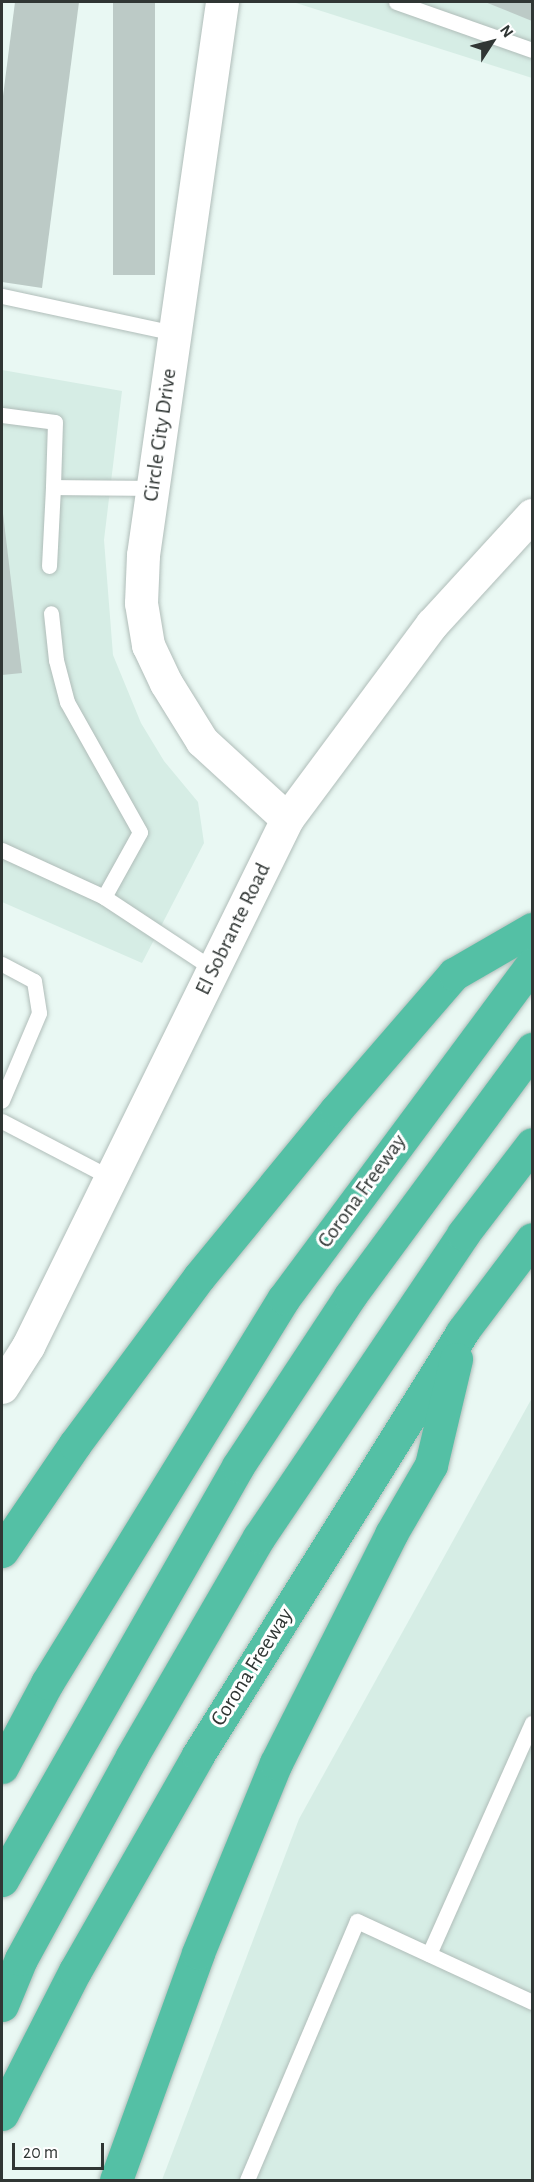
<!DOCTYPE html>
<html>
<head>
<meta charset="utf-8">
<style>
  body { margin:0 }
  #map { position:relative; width:534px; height:2182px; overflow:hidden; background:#e9f8f3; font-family:"Alegreya Sans",sans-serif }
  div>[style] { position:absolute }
  .built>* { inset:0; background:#d6ede5 }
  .building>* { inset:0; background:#bccac6; transform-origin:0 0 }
  .roads { filter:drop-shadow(0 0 2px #b0bdb9) drop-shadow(0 0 2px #b0bdb9) }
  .lane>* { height:15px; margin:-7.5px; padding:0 7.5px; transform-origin:7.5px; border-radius:7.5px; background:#fff }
  .secondary>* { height:33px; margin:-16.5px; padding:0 16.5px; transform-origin:16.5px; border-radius:16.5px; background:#fff }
  .highway>* { height:33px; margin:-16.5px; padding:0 16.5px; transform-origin:16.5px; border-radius:16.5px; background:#54c0a5 }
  span { translate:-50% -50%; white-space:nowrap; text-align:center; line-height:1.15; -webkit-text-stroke:6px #fff; paint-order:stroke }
  .street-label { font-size:22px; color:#303634 }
  .frame { position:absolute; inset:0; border:3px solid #303634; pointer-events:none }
  .north { position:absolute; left:462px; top:12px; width:60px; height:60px; -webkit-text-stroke:4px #fff; paint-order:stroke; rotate:54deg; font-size:16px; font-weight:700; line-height:24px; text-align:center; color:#303634 }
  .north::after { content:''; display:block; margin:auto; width:21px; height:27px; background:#303634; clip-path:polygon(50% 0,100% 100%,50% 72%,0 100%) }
  .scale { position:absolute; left:12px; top:2143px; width:92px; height:27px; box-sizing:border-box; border:3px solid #303634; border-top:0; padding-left:8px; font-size:18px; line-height:21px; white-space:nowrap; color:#303634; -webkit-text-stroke:4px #fff; paint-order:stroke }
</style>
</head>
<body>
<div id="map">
  <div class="built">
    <i style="clip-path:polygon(293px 2px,532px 2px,532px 78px)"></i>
    <i style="clip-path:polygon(2px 370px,122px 391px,104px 540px,113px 655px,141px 723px,164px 761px,198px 802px,204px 843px,142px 963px,2px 902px)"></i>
    <i style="clip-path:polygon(532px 1398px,532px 2180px,162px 2180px,299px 1819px)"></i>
  </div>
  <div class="building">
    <i style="clip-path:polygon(15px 2px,79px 2px,42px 288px,2px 282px,2px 104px)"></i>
    <i style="left:113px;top:2px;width:42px;height:273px"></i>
    <i style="clip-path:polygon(485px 2px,532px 2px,532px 21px)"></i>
    <i style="clip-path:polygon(2px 505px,22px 673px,2px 675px)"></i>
  </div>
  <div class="roads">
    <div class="lane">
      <i style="left:396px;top:2px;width:144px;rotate:19.4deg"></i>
      <i style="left:2px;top:296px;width:176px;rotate:12.1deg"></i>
      <i style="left:2px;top:415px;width:53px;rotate:7.5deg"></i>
      <i style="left:55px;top:422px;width:65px;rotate:91.8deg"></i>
      <i style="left:49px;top:566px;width:79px;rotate:-87.1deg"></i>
      <i style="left:53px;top:487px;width:99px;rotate:0.6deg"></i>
      <i style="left:2px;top:850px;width:112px;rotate:24.7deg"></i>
      <i style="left:104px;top:897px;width:74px;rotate:-61deg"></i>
      <i style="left:140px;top:832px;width:149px;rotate:-119.3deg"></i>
      <i style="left:67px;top:702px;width:43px;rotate:-104.7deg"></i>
      <i style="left:56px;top:660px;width:47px;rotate:-96.1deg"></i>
      <i style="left:104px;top:897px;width:131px;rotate:33.4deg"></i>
      <i style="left:2px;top:964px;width:36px;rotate:28deg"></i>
      <i style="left:34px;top:981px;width:32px;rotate:81deg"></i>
      <i style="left:39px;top:1013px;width:95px;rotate:113deg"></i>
      <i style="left:2px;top:1121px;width:123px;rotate:27.6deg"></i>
      <i style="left:429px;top:1954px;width:253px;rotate:-66deg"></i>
      <i style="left:247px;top:2180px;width:281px;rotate:-67deg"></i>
      <i style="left:357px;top:1921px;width:193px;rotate:24.8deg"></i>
    </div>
    <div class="secondary">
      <i style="left:222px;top:2px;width:559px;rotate:98.13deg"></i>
      <i style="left:143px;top:555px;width:48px;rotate:92.4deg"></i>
      <i style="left:141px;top:603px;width:43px;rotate:80.5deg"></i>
      <i style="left:148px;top:645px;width:42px;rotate:64.7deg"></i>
      <i style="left:166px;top:683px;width:68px;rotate:58.2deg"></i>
      <i style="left:202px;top:741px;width:115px;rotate:42.5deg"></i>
      <i style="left:2px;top:1387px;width:49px;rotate:-57.6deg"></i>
      <i style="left:28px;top:1346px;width:587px;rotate:-63.83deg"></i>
      <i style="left:287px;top:819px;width:243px;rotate:-53.4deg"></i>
      <i style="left:432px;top:624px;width:148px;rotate:-47.5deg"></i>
    </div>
    <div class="highway">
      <i style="left:2px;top:1551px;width:130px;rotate:-55.7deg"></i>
      <i style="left:75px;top:1444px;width:208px;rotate:-53.4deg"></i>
      <i style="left:199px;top:1277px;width:216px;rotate:-50.6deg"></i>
      <i style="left:336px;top:1110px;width:180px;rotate:-49.1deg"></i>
      <i style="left:454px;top:974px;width:90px;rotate:-30deg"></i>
      <i style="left:2px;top:1767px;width:95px;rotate:-61.8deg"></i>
      <i style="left:47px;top:1683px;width:452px;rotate:-58.4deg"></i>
      <i style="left:284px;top:1298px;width:416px;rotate:-53.4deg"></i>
      <i style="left:2px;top:1880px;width:477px;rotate:-60.3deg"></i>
      <i style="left:238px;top:1466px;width:204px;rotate:-56.6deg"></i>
      <i style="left:350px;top:1296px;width:307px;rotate:-53.6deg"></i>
      <i style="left:2px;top:2005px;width:50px;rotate:-67.6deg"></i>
      <i style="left:21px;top:1959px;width:231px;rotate:-61.3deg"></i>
      <i style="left:132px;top:1756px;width:253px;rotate:-59.9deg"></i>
      <i style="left:259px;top:1537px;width:365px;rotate:-56deg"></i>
      <i style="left:463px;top:1234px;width:113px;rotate:-52.5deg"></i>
      <i style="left:2px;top:2114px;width:161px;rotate:-63deg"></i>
      <i style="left:75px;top:1971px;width:249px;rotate:-60.3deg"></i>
      <i style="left:198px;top:1755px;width:499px;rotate:-58deg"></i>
      <i style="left:462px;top:1332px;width:116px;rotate:-53deg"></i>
      <i style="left:116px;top:2180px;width:241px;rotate:-70.1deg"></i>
      <i style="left:198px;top:1953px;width:205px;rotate:-67.7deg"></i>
      <i style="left:276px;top:1763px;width:256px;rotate:-63.3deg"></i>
      <i style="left:391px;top:1534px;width:80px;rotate:-59.9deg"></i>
      <i style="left:431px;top:1465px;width:109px;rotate:-76.7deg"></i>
    </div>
  </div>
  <div class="street-label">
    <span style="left:160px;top:435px;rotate:-82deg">Circle City Drive</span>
    <span style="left:233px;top:929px;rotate:-64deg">El Sobrante Road</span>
    <span style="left:362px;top:1191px;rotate:-54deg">Corona Freeway</span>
    <span style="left:252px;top:1667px;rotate:-58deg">Corona Freeway</span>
  </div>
  <div class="frame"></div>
  <div class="north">N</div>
  <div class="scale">20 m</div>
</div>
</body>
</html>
